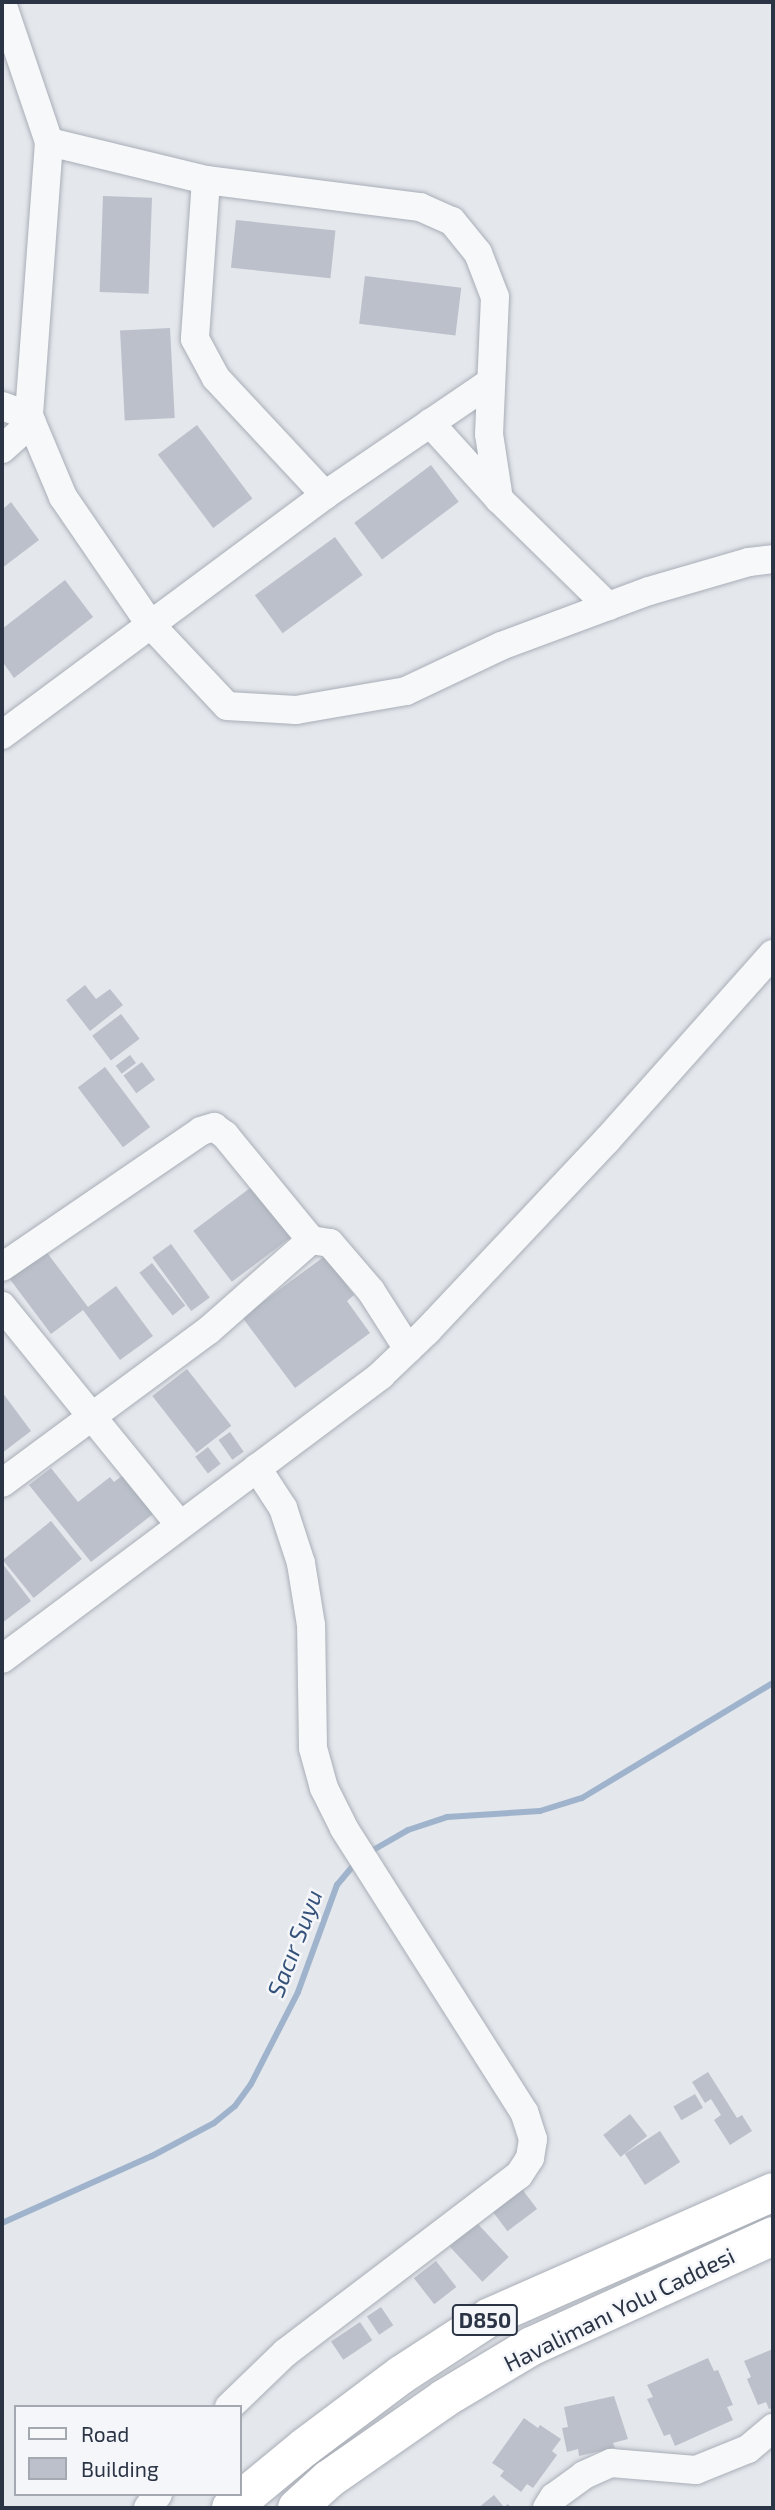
<!DOCTYPE html>
<html>
<head>
<meta charset="utf-8">
<style>
  body { margin:0 }
  #map { position:relative; width:775px; height:2510px; overflow:hidden; background:#e4e7ec; font-family:"Exo 2",sans-serif }
  div>[style] { position:absolute }
  .stream>* { height:6px; margin:-3px; padding:0 3px; transform-origin:3px; border-radius:3px; background:#9fb4cc }
  .building>* { inset:0; background:#bbc0ca; transform-origin:0 0 }
  .roads { filter:drop-shadow(0 0 2px #a9aeb7) drop-shadow(0 0 2px #a9aeb7) }
  .minor>* { height:28px; margin:-14px; padding:0 14px; transform-origin:14px; border-radius:14px; background:#f7f8fa }
  .highway>* { height:38px; margin:-19px; padding:0 19px; transform-origin:19px; border-radius:19px; background:#fff }
  span { translate:-50% -50%; white-space:nowrap; text-align:center; line-height:1.15; -webkit-text-stroke:5px #f4f6f9; paint-order:stroke }
  .shield-label span { padding:2px 5px; background:#f4f6f9; border:2px solid; border-radius:5px; -webkit-text-stroke-width:0 }
  .shield-label { font-size:21px; color:#2b3445; font-weight:700 }
  .street-label { font-size:23px; color:#2b3445 }
  .water-label { font-size:24px; color:#34527a; font-style:italic }
  .frame { position:absolute; inset:0; border:4px solid #2b3445; pointer-events:none }
  .legend { position:absolute; left:14px; top:2405px; width:228px; height:91px; box-sizing:border-box; background:#f4f6f9; border:2px solid #a4a8b1; margin:0; padding:9px 12px; list-style:none; font-size:21px; color:#2b3445 }
  .legend li { display:flex; align-items:center; gap:14px; height:35px }
  .legend b { width:35px; border:2px solid #a4a8b1 }
</style>
</head>
<body>
<div id="map">
  <div class="stream">
    <i style="left:368px;top:1853px;width:46px;rotate:-29.9deg"></i>
    <i style="left:408px;top:1830px;width:41px;rotate:-18.4deg"></i>
    <i style="left:447px;top:1817px;width:93px;rotate:-3.7deg"></i>
    <i style="left:540px;top:1811px;width:44px;rotate:-17.2deg"></i>
    <i style="left:582px;top:1798px;width:223px;rotate:-31.1deg"></i>
    <i style="left:2px;top:2223px;width:164px;rotate:-24.1deg"></i>
    <i style="left:152px;top:2156px;width:70px;rotate:-28deg"></i>
    <i style="left:214px;top:2123px;width:27px;rotate:-39deg"></i>
    <i style="left:235px;top:2106px;width:27px;rotate:-54deg"></i>
    <i style="left:251px;top:2084px;width:103px;rotate:-62.9deg"></i>
    <i style="left:298px;top:1992px;width:114px;rotate:-70deg"></i>
    <i style="left:337px;top:1885px;width:30px;rotate:-50deg"></i>
  </div>
  <div class="building">
    <i style="left:103px;top:196px;width:49px;height:96px;rotate:2deg"></i>
    <i style="left:236px;top:220px;width:100px;height:48px;rotate:6deg"></i>
    <i style="left:365px;top:276px;width:97px;height:48px;rotate:7deg"></i>
    <i style="left:170px;top:328px;width:90px;height:50px;rotate:87deg"></i>
    <i style="left:197px;top:425px;width:92px;height:49px;rotate:53deg"></i>
    <i style="left:431px;top:465px;width:46px;height:96px;rotate:53deg"></i>
    <i style="clip-path:polygon(11px 502px,39px 540px,2px 568px,2px 510px)"></i>
    <i style="left:335px;top:537px;width:47px;height:99px;rotate:54deg"></i>
    <i style="clip-path:polygon(65px 580px,93px 617px,14px 678px,2px 661px,2px 629px)"></i>
    <i style="clip-path:polygon(85px 985px,96px 999px,110px 989px,123px 1005px,90px 1031px,66px 1000px)"></i>
    <i style="left:121px;top:1014px;width:31px;height:36px;rotate:53deg"></i>
    <i style="left:130px;top:1055px;width:10px;height:18px;rotate:53deg"></i>
    <i style="left:142px;top:1062px;width:22px;height:23px;rotate:54deg"></i>
    <i style="left:105px;top:1067px;width:75px;height:34px;rotate:53deg"></i>
    <i style="left:258px;top:1182px;width:64px;height:81px;rotate:53deg"></i>
    <i style="left:171px;top:1244px;width:66px;height:23px;rotate:54deg"></i>
    <i style="clip-path:polygon(45px 1250px,88px 1307px,116px 1286px,153px 1336px,120px 1360px,83px 1310px,51px 1334px,9px 1278px)"></i>
    <i style="clip-path:polygon(325px 1256px,354px 1295px,347px 1301px,370px 1333px,295px 1388px,242px 1317px)"></i>
    <i style="left:152px;top:1263px;width:54px;height:16px;rotate:52deg"></i>
    <i style="left:187px;top:1369px;width:72px;height:44px;rotate:52deg"></i>
    <i style="clip-path:polygon(2px 1392px,31px 1431px,2px 1453px)"></i>
    <i style="left:230px;top:1432px;width:24px;height:14px;rotate:55deg"></i>
    <i style="left:208px;top:1447px;width:21px;height:16px;rotate:53deg"></i>
    <i style="clip-path:polygon(51px 1468px,78px 1502px,110px 1477px,114px 1482px,127px 1472px,157px 1511px,91px 1562px,29px 1485px)"></i>
    <i style="left:51px;top:1521px;width:49px;height:62px;rotate:51deg"></i>
    <i style="clip-path:polygon(2px 1563px,31px 1601px,2px 1623px)"></i>
    <i style="clip-path:polygon(708px 2072px,737px 2118px,742px 2115px,752px 2131px,730px 2145px,714px 2120px,721px 2115px,711px 2099px,705px 2103px,692px 2082px)"></i>
    <i style="left:695px;top:2094px;width:16px;height:25px;rotate:60deg"></i>
    <i style="left:630px;top:2114px;width:28px;height:34px;rotate:52deg"></i>
    <i style="left:660px;top:2131px;width:37px;height:42px;rotate:57deg"></i>
    <i style="left:519px;top:2185px;width:30px;height:37px;rotate:53deg"></i>
    <i style="left:476px;top:2222px;width:48px;height:36px;rotate:47deg"></i>
    <i style="left:436px;top:2261px;width:33px;height:28px;rotate:52deg"></i>
    <i style="left:381px;top:2307px;width:22px;height:17px;rotate:56deg"></i>
    <i style="left:360px;top:2322px;width:22px;height:35px;rotate:56deg"></i>
    <i style="clip-path:polygon(773px 2349px,773px 2408px,769px 2409px,766px 2402px,758px 2405px,747px 2379px,751px 2377px,744px 2361px)"></i>
    <i style="clip-path:polygon(708px 2358px,714px 2371px,718px 2370px,733px 2405px,727px 2407px,733px 2420px,675px 2446px,670px 2434px,664px 2436px,647px 2399px,653px 2397px,647px 2385px)"></i>
    <i style="clip-path:polygon(614px 2396px,628px 2439px,613px 2443px,615px 2448px,579px 2456px,578px 2449px,567px 2452px,562px 2428px,568px 2427px,564px 2407px)"></i>
    <i style="clip-path:polygon(524px 2418px,538px 2428px,540px 2425px,561px 2439px,552px 2451px,557px 2455px,533px 2488px,527px 2484px,521px 2492px,500px 2476px,504px 2471px,492px 2463px)"></i>
    <i style="clip-path:polygon(494px 2495px,504px 2507px,508px 2504px,511px 2508px,478px 2508px)"></i>
  </div>
  <div class="roads">
    <div class="minor">
      <i style="left:2px;top:3px;width:147px;rotate:71.3deg"></i>
      <i style="left:49px;top:142px;width:275px;rotate:94.2deg"></i>
      <i style="left:29px;top:416px;width:88px;rotate:67.2deg"></i>
      <i style="left:63px;top:497px;width:154px;rotate:55.6deg"></i>
      <i style="left:150px;top:624px;width:112px;rotate:46.8deg"></i>
      <i style="left:227px;top:706px;width:69px;rotate:3.3deg"></i>
      <i style="left:296px;top:710px;width:112px;rotate:-9.8deg"></i>
      <i style="left:406px;top:691px;width:105px;rotate:-25.3deg"></i>
      <i style="left:501px;top:646px;width:158px;rotate:-20.4deg"></i>
      <i style="left:649px;top:591px;width:104px;rotate:-16.2deg"></i>
      <i style="left:749px;top:562px;width:24px;rotate:-7deg"></i>
      <i style="left:49px;top:142px;width:162px;rotate:13.6deg"></i>
      <i style="left:206px;top:180px;width:216px;rotate:7.2deg"></i>
      <i style="left:420px;top:207px;width:35px;rotate:24deg"></i>
      <i style="left:452px;top:221px;width:41px;rotate:50.9deg"></i>
      <i style="left:478px;top:253px;width:47px;rotate:68.9deg"></i>
      <i style="left:495px;top:297px;width:137px;rotate:92.5deg"></i>
      <i style="left:489px;top:434px;width:66px;rotate:81.3deg"></i>
      <i style="left:499px;top:499px;width:153px;rotate:44.5deg"></i>
      <i style="left:206px;top:180px;width:159px;rotate:94deg"></i>
      <i style="left:195px;top:339px;width:44px;rotate:61.7deg"></i>
      <i style="left:216px;top:378px;width:160px;rotate:47deg"></i>
      <i style="left:2px;top:406px;width:29px;rotate:20deg"></i>
      <i style="left:430px;top:423px;width:103px;rotate:47.8deg"></i>
      <i style="left:2px;top:449px;width:40px;rotate:-42deg"></i>
      <i style="left:2px;top:735px;width:402px;rotate:-36.6deg"></i>
      <i style="left:325px;top:495px;width:199px;rotate:-34.3deg"></i>
      <i style="left:2px;top:1267px;width:241px;rotate:-34.3deg"></i>
      <i style="left:201px;top:1131px;width:14px;rotate:-17deg"></i>
      <i style="left:214px;top:1127px;width:14px;rotate:36deg"></i>
      <i style="left:225px;top:1135px;width:136px;rotate:50.7deg"></i>
      <i style="left:311px;top:1240px;width:19px;rotate:9deg"></i>
      <i style="left:330px;top:1243px;width:63px;rotate:49.5deg"></i>
      <i style="left:371px;top:1291px;width:69px;rotate:57.5deg"></i>
      <i style="left:2px;top:1306px;width:281px;rotate:50.9deg"></i>
      <i style="left:2px;top:1483px;width:257px;rotate:-36.5deg"></i>
      <i style="left:209px;top:1330px;width:136px;rotate:-41.4deg"></i>
      <i style="left:2px;top:1659px;width:474px;rotate:-36.8deg"></i>
      <i style="left:381px;top:1375px;width:64px;rotate:-43.7deg"></i>
      <i style="left:427px;top:1331px;width:262px;rotate:-46.7deg"></i>
      <i style="left:607px;top:1140px;width:249px;rotate:-48.3deg"></i>
      <i style="left:229px;top:2407px;width:78px;rotate:-44deg"></i>
      <i style="left:285px;top:2353px;width:294px;rotate:-37.3deg"></i>
      <i style="left:519px;top:2175px;width:20px;rotate:-57deg"></i>
      <i style="left:530px;top:2158px;width:19px;rotate:-81deg"></i>
      <i style="left:533px;top:2139px;width:28px;rotate:-108deg"></i>
      <i style="left:524px;top:2112px;width:336px;rotate:-122.4deg"></i>
      <i style="left:344px;top:1828px;width:45px;rotate:-116.6deg"></i>
      <i style="left:324px;top:1788px;width:41px;rotate:-105.4deg"></i>
      <i style="left:313px;top:1748px;width:123px;rotate:-90.9deg"></i>
      <i style="left:311px;top:1625px;width:63px;rotate:-99.2deg"></i>
      <i style="left:301px;top:1563px;width:58px;rotate:-108.1deg"></i>
      <i style="left:283px;top:1508px;width:48px;rotate:-123deg"></i>
      <i style="left:148px;top:2508px;width:17px;rotate:-54deg"></i>
      <i style="left:547px;top:2508px;width:13px;rotate:-58deg"></i>
      <i style="left:554px;top:2497px;width:37px;rotate:-36deg"></i>
      <i style="left:584px;top:2475px;width:30px;rotate:-24deg"></i>
      <i style="left:611px;top:2463px;width:85px;rotate:4.7deg"></i>
      <i style="left:696px;top:2470px;width:56px;rotate:-22deg"></i>
      <i style="left:748px;top:2449px;width:33px;rotate:-40deg"></i>
    </div>
    <div class="highway">
      <i style="left:231px;top:2508px;width:96px;rotate:-39.5deg"></i>
      <i style="left:305px;top:2447px;width:120px;rotate:-36.9deg"></i>
      <i style="left:401px;top:2375px;width:106px;rotate:-33.1deg"></i>
      <i style="left:490px;top:2317px;width:309px;rotate:-23.8deg"></i>
      <i style="left:297px;top:2508px;width:43px;rotate:-42.2deg"></i>
      <i style="left:329px;top:2479px;width:141px;rotate:-34.9deg"></i>
      <i style="left:445px;top:2398px;width:101px;rotate:-30.9deg"></i>
      <i style="left:532px;top:2346px;width:265px;rotate:-24.5deg"></i>
    </div>
  </div>
  <div class="shield-label">
    <span style="left:485px;top:2320px">D850</span>
  </div>
  <div class="street-label">
    <span style="left:619px;top:2309px;rotate:-26deg">Havalimanı Yolu Caddesi</span>
  </div>
  <div class="water-label">
    <span style="left:294px;top:1943px;rotate:-69deg">Sacır Suyu</span>
  </div>
  <div class="frame"></div>
  <ul class="legend">
  <li><b style="height:9px;background:#f7f8fa"></b>Road</li>
  <li><b style="height:19px;background:#bbc0ca"></b>Building</li>
  </ul>
</div>
</body>
</html>
